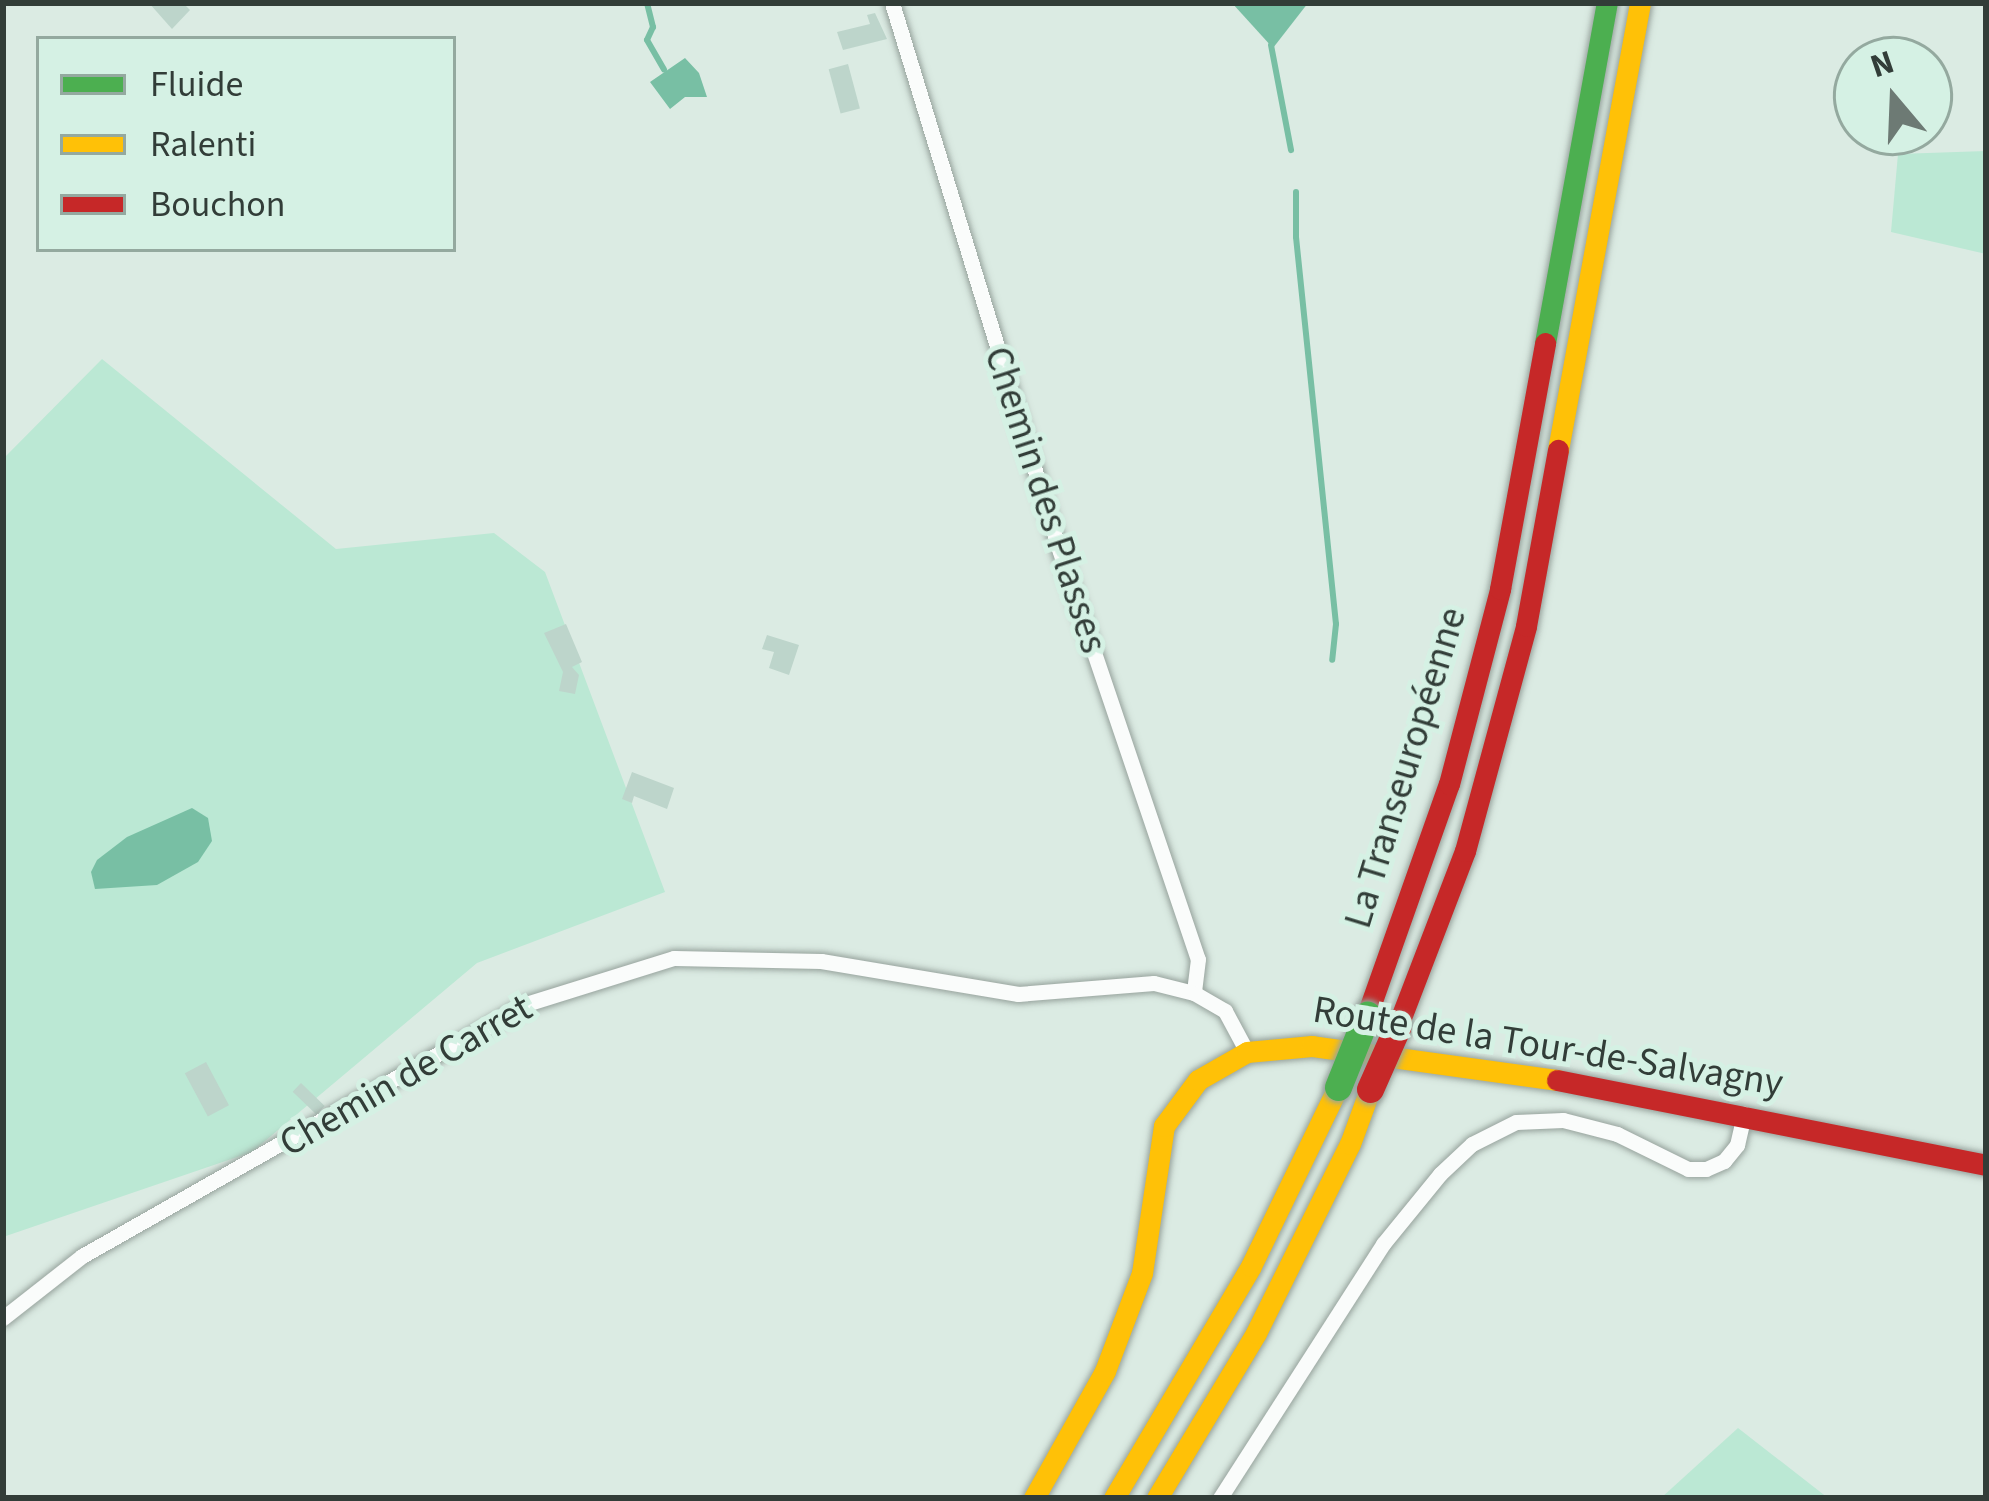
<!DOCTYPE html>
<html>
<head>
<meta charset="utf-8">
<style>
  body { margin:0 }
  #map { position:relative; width:1989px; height:1501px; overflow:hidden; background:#dbebe3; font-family:"Source Sans 3",sans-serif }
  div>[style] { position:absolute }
  .green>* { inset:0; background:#bbe8d4 }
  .water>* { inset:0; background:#78bfa4 }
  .stream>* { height:6px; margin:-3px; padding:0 3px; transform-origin:3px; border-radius:3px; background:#78bfa4 }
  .building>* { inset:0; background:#bdd5cb; transform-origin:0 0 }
  .roads { filter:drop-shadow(0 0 3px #97a39d) drop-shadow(0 0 3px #97a39d) }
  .street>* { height:15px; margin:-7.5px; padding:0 7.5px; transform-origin:7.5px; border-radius:7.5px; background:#fafcfb }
  .fast>* { height:21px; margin:-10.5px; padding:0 10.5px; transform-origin:10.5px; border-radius:10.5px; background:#4caf50 }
  .slow>* { height:21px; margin:-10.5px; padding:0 10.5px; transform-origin:10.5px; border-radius:10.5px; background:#ffc107 }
  .jam>* { height:21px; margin:-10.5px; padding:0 10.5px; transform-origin:10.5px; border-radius:10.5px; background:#c62828 }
  .bridges { filter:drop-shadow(0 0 3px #97a39d) drop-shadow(0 0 3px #97a39d) }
  .fast-bridge>* { height:27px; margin:-13.5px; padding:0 13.5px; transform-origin:13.5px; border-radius:13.5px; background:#4caf50 }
  .jam-bridge>* { height:27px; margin:-13.5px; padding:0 13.5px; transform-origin:13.5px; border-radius:13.5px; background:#c62828 }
  span { translate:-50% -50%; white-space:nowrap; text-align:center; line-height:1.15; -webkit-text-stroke:10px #d5f1e4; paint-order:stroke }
  .street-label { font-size:39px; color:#323d38 }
  .frame { position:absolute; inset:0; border:6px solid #323d38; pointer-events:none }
  .legend { position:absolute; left:36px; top:36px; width:420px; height:216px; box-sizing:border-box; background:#d5f1e4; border:3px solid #94a99f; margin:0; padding:15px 21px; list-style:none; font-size:36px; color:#323d38 }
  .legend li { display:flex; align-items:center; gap:24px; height:60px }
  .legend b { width:60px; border:3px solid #94a99f }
  .north { position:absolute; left:1833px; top:36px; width:120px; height:120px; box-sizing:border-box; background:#d5f1e4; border:3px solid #94a99f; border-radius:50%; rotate:341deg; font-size:33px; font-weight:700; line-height:48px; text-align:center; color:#323d38 }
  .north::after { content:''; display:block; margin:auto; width:42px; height:54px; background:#6d7a74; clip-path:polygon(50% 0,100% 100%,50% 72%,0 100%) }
</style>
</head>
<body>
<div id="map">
  <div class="green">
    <i style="clip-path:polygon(1986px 151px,1986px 254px,1891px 232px,1898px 154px)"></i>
    <i style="clip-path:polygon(102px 359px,336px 549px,494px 533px,545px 572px,665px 892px,477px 963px,252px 1152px,3px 1237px,3px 459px)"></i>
    <i style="clip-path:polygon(1738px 1428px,1828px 1498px,1661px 1498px)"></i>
  </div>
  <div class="water">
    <i style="clip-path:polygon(1232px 3px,1308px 3px,1273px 48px)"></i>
    <i style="clip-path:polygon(685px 58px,699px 73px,707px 97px,685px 97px,670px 109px,650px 82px)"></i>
    <i style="clip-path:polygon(192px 808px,208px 818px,212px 841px,198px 862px,157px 885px,95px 889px,91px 872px,97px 860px,127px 837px)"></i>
  </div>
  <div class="stream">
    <i style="left:647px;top:3px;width:25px;rotate:76deg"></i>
    <i style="left:653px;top:27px;width:14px;rotate:115deg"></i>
    <i style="left:647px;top:40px;width:34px;rotate:60deg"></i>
    <i style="left:1271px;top:45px;width:107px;rotate:79.2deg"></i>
    <i style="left:1296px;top:192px;width:45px;rotate:90deg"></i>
    <i style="left:1296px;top:237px;width:389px;rotate:84.1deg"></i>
    <i style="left:1336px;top:624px;width:36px;rotate:96deg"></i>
  </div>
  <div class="building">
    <i style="clip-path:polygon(149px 3px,183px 3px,190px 10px,172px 29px)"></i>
    <i style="clip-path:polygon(875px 13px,887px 39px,843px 50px,837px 32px,870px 24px,867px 15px)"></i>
    <i style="left:848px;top:64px;width:46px;height:20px;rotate:75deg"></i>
    <i style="clip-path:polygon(566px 624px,582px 662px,572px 667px,579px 675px,575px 694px,559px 691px,563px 672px,544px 633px)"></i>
    <i style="clip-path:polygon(767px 635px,799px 645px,789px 675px,769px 668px,774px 652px,762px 649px)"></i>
    <i style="clip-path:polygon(632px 772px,674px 788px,667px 809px,634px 796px,632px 803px,622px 799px)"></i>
    <i style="left:206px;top:1062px;width:49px;height:24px;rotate:62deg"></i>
    <i style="left:301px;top:1083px;width:33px;height:12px;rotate:44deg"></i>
  </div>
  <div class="roads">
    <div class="street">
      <i style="left:892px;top:3px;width:571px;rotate:72.99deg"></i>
      <i style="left:1059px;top:549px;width:433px;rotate:71.3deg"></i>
      <i style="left:1198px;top:959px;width:34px;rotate:97deg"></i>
      <i style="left:3px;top:1318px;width:100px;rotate:-38.1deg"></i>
      <i style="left:82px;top:1256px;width:511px;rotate:-29.58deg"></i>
      <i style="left:526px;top:1004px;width:155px;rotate:-17.3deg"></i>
      <i style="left:674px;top:958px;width:147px;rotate:1.2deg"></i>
      <i style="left:821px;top:961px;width:200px;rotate:9.5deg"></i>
      <i style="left:1018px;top:994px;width:136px;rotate:-4.6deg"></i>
      <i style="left:1154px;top:983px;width:41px;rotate:14deg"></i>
      <i style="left:1194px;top:993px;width:36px;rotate:30deg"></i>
      <i style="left:1225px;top:1011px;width:47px;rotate:61.8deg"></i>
      <i style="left:1220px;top:1498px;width:302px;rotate:-57.3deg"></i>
      <i style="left:1383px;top:1244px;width:90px;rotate:-50.8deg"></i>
      <i style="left:1440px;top:1174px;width:44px;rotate:-43.2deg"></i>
      <i style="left:1472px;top:1144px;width:49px;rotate:-26.6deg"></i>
      <i style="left:1516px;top:1122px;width:47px;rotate:-2.4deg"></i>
      <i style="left:1563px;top:1120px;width:56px;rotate:14.5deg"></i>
      <i style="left:1617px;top:1134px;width:79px;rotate:26.2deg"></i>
      <i style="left:1688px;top:1169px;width:18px"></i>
      <i style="left:1706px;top:1169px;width:20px;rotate:-24deg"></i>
      <i style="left:1724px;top:1161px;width:21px;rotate:-51deg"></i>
      <i style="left:1737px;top:1145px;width:32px;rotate:-77deg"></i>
    </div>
    <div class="fast">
      <i style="left:1545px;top:343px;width:346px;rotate:-79.7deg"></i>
    </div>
    <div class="slow">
      <i style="left:1558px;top:450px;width:454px;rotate:-79.6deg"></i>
      <i style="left:1034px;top:1498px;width:145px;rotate:-60.8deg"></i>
      <i style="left:1105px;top:1371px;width:105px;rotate:-69.3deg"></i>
      <i style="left:1142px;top:1273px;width:149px;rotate:-81.5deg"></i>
      <i style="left:1164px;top:1126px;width:57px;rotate:-53.5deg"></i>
      <i style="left:1198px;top:1080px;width:56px;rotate:-29.7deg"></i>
      <i style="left:1247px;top:1052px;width:65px;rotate:-5.3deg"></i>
      <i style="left:1312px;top:1046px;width:247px;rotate:7.9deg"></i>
      <i style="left:1114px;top:1498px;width:269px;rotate:-59.4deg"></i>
      <i style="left:1251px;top:1266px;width:199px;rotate:-64.1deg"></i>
      <i style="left:1157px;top:1498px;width:192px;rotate:-59deg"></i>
      <i style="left:1256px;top:1333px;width:211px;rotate:-63.6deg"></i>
      <i style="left:1350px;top:1144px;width:59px;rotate:-70deg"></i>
    </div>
    <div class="jam">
      <i style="left:1367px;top:1015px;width:245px;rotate:-70.5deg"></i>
      <i style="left:1449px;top:784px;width:202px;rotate:-75.3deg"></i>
      <i style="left:1500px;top:589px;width:250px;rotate:-79.6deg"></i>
      <i style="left:1397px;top:1028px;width:190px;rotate:-69deg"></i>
      <i style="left:1465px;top:851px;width:233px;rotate:-74.8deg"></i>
      <i style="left:1526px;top:626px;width:179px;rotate:-79.7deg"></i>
      <i style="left:1557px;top:1080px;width:437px;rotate:11.2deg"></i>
    </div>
  </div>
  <div class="bridges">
    <div class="fast-bridge">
      <i style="left:1338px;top:1087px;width:78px;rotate:-68.1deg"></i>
    </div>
    <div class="jam-bridge">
      <i style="left:1370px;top:1089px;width:67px;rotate:-66.1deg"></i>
    </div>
  </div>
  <div class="street-label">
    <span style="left:1045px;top:500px;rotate:72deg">Chemin des Plasses</span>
    <span style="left:1406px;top:768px;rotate:-73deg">La Transeuropéenne</span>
    <span style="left:1548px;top:1047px;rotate:9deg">Route de la Tour-de-Salvagny</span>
    <span style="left:406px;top:1076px;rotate:-30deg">Chemin de Carret</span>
  </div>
  <div class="frame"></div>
  <ul class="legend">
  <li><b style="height:15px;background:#4caf50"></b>Fluide</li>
  <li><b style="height:15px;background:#ffc107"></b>Ralenti</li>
  <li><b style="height:15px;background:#c62828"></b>Bouchon</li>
  </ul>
  <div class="north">N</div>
</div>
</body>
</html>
